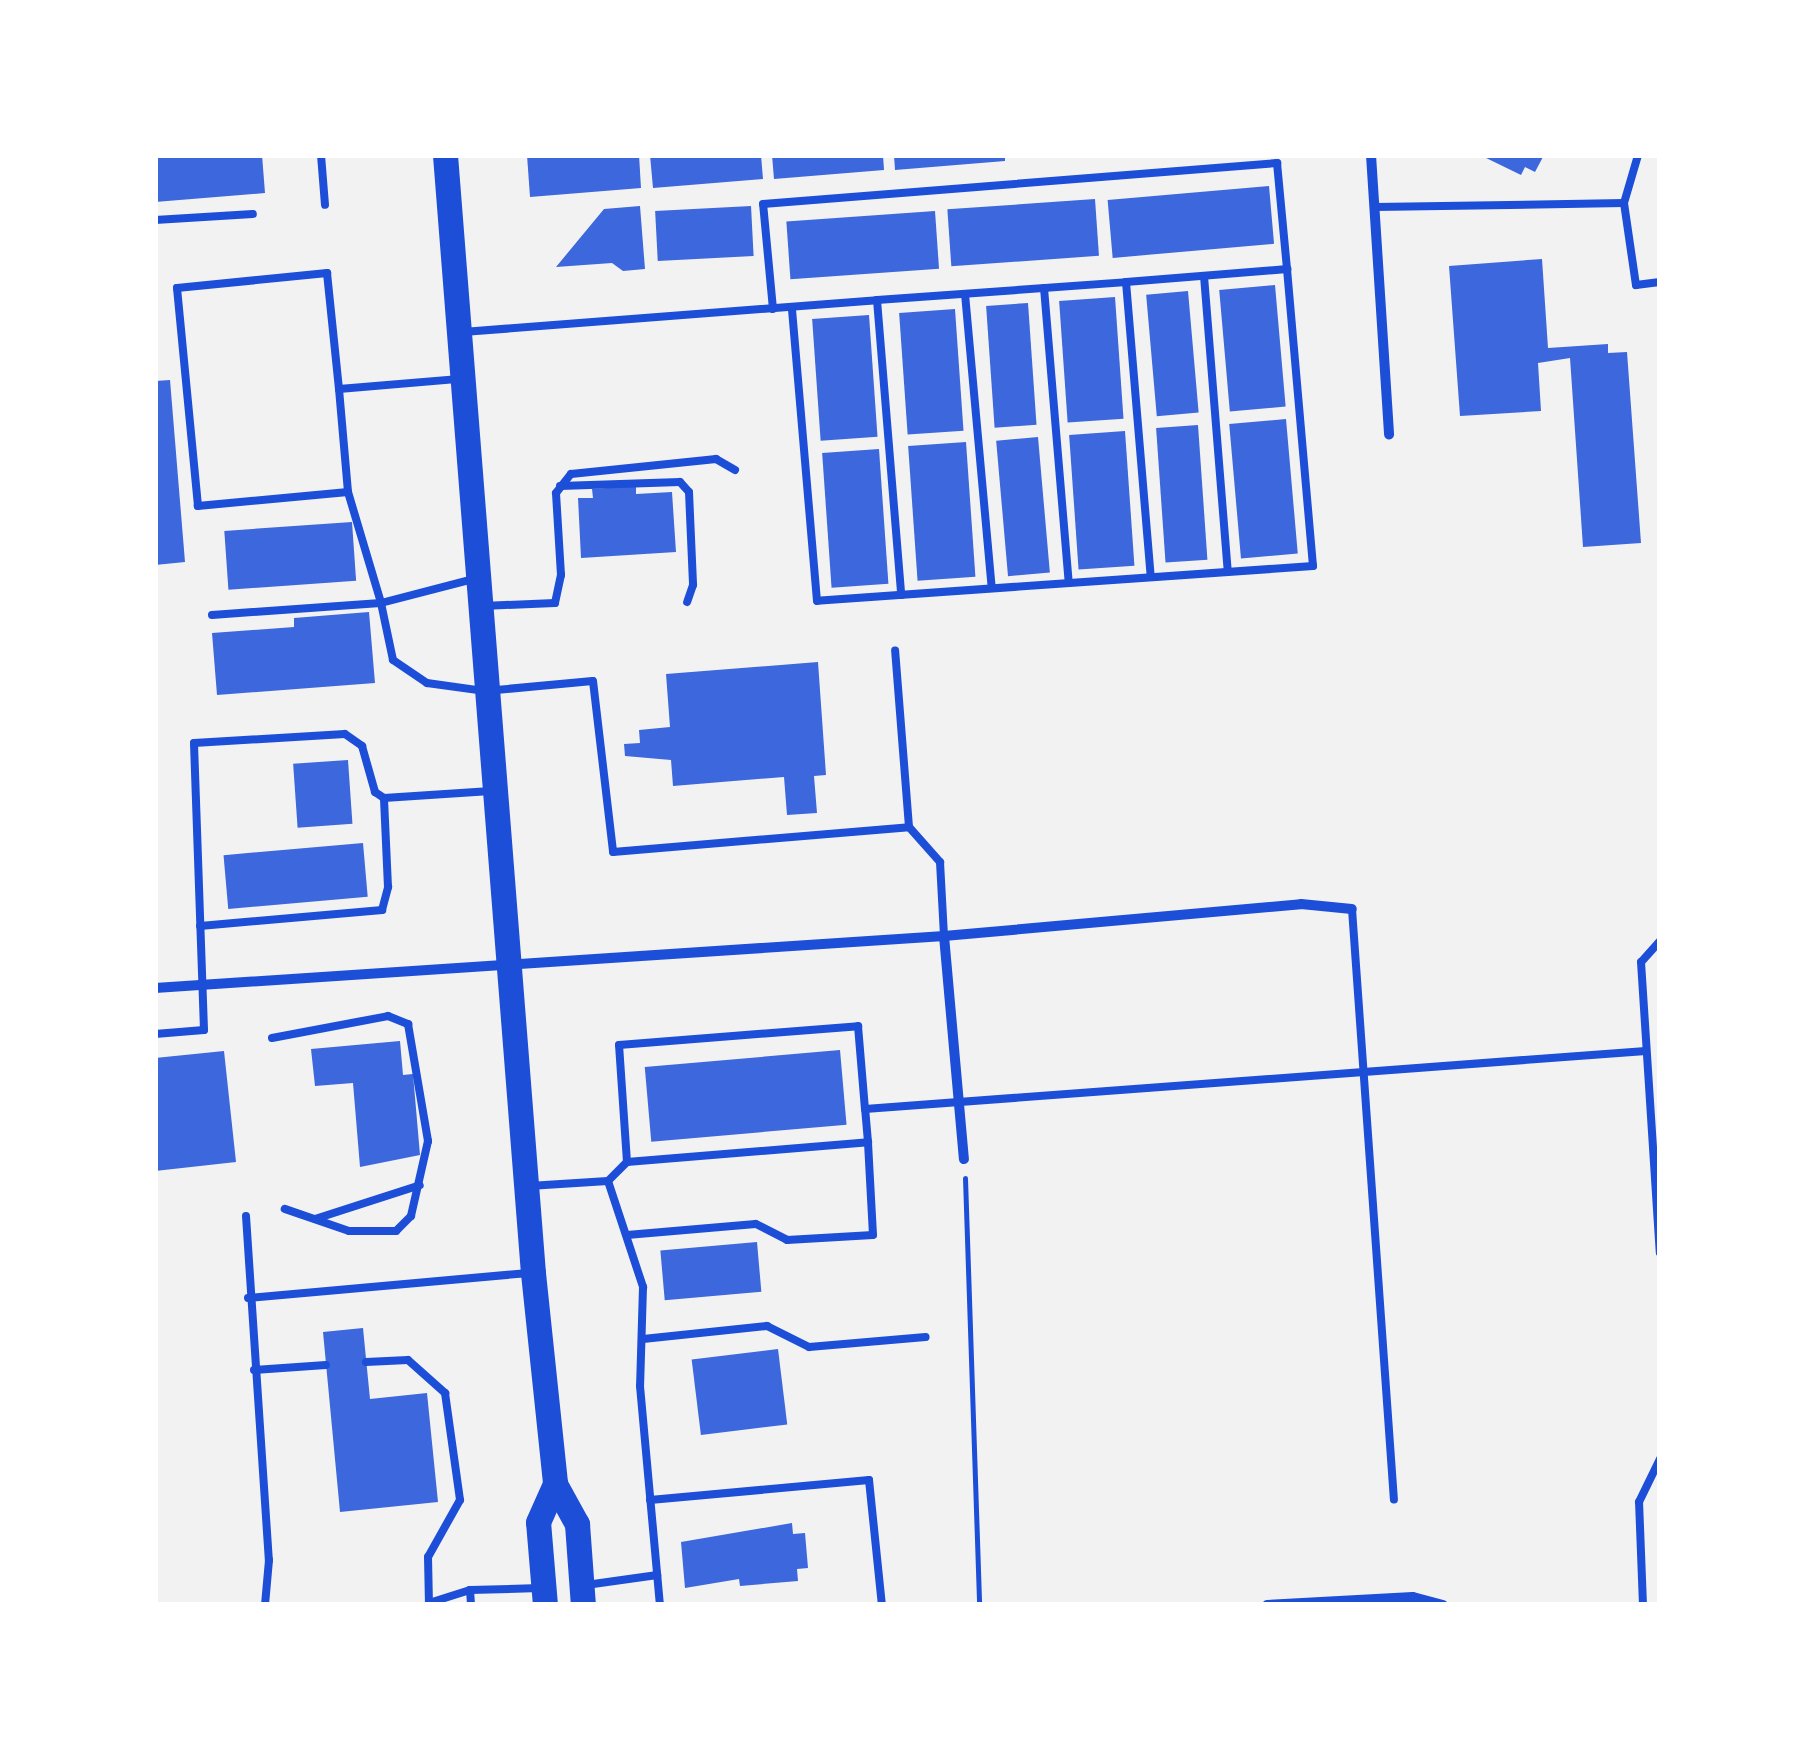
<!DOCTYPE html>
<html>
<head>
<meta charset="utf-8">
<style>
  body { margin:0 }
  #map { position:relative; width:1815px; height:1760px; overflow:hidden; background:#f2f2f2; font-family:Overpass,sans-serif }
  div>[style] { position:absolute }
  .building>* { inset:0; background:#3d67dc; transform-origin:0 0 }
  .path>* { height:5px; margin:-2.5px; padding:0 2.5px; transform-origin:2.5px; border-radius:2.5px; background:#1d4ed8 }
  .service>* { height:8px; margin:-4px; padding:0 4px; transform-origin:4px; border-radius:4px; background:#1d4ed8 }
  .minor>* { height:10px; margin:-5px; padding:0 5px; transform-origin:5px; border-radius:5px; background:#1d4ed8 }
  .primary>* { height:25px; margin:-12.5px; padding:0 12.5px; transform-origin:12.5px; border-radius:12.5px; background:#1d4ed8 }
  span { translate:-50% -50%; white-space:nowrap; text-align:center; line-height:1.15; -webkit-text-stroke:10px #fff; paint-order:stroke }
  .frame { position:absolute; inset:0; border:158px solid #fff; pointer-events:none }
</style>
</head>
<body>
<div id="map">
  <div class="building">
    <i style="clip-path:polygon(155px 155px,262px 155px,265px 193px,155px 202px)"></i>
    <i style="clip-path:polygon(527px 155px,639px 155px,641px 188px,530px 197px)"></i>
    <i style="clip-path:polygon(650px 155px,761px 155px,763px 179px,653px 188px)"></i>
    <i style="clip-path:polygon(772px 155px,883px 155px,884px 170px,774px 179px)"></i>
    <i style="clip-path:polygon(894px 155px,1005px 155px,1005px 161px,895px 170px)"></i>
    <i style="clip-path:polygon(1480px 155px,1544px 155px,1535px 172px,1525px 167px,1521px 175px)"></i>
    <i style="left:1269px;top:186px;width:58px;height:162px;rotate:85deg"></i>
    <i style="left:1095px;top:199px;width:57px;height:148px;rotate:86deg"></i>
    <i style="clip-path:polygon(640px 206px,645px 269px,623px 271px,612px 263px,556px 267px,604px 209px)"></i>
    <i style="left:751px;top:206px;width:50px;height:96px;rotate:87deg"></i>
    <i style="left:935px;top:211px;width:58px;height:149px;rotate:86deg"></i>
    <i style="clip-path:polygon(1542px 259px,1548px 348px,1608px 344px,1608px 353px,1627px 352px,1641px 543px,1583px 547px,1570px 358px,1538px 363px,1541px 411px,1460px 416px,1449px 266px)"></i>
    <i style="left:1275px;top:285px;width:122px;height:56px;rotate:85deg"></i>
    <i style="left:1188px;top:291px;width:122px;height:42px;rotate:85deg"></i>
    <i style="left:1115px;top:297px;width:122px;height:56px;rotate:86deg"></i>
    <i style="left:1028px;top:303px;width:122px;height:42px;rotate:86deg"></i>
    <i style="left:955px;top:309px;width:122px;height:56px;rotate:86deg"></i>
    <i style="left:869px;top:315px;width:122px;height:57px;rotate:86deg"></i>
    <i style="clip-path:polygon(170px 380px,185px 562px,155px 565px,155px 381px)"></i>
    <i style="left:1286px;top:419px;width:135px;height:57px;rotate:85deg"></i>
    <i style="left:1198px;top:425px;width:135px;height:42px;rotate:86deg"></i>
    <i style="left:1125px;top:431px;width:135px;height:56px;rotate:86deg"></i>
    <i style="left:1038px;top:437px;width:136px;height:42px;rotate:85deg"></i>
    <i style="left:966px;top:442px;width:135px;height:58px;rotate:86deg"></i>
    <i style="left:879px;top:449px;width:135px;height:57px;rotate:86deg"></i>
    <i style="clip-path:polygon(636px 486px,636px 494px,672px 492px,676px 552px,581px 558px,578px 498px,593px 498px,592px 489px)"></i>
    <i style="left:352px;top:522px;width:59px;height:128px;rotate:86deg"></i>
    <i style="clip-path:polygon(369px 612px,375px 683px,217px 695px,212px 633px,294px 627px,294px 618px)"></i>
    <i style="clip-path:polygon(818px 662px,826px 775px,814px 776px,817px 813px,787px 815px,784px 777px,673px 786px,671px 760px,625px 756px,624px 744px,640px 743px,639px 730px,670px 727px,666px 674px)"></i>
    <i style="left:348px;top:760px;width:64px;height:55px;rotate:86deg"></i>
    <i style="left:363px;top:843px;width:54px;height:140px;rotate:85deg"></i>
    <i style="clip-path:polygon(400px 1041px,403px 1075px,413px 1074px,420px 1155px,360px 1167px,353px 1083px,315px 1086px,311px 1049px)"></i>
    <i style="left:840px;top:1050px;width:75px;height:196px;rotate:85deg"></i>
    <i style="clip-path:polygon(224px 1051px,236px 1162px,155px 1171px,155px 1058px)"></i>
    <i style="left:757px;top:1242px;width:50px;height:97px;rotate:85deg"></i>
    <i style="clip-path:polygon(363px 1328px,370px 1399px,427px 1393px,438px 1502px,340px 1512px,323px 1332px)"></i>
    <i style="left:778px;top:1349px;width:76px;height:87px;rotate:83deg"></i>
    <i style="clip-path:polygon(792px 1523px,793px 1534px,805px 1533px,808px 1568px,797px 1569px,798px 1581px,740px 1586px,739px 1579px,685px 1588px,681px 1542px)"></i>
  </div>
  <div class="path">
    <i style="left:965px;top:1178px;width:427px;rotate:88.1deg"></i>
  </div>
  <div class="service">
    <i style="left:321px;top:155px;width:50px;rotate:85.4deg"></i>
    <i style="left:1624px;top:203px;width:50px;rotate:-73.7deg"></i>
    <i style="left:1375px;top:207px;width:249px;rotate:-0.9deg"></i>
    <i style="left:1624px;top:203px;width:83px;rotate:81.7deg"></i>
    <i style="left:1636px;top:285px;width:24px;rotate:-7deg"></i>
    <i style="left:155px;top:220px;width:98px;rotate:-3.5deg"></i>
    <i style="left:1204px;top:276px;width:297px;rotate:85.4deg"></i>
    <i style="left:1126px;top:282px;width:296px;rotate:85.2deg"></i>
    <i style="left:1044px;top:288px;width:296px;rotate:85.2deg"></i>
    <i style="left:965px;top:294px;width:295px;rotate:84.8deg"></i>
    <i style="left:877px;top:300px;width:296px;rotate:85.3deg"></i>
    <i style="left:773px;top:309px;width:105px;rotate:-95.4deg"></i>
    <i style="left:763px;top:204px;width:516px;rotate:-4.56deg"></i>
    <i style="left:1277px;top:163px;width:106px;rotate:84.6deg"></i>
    <i style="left:463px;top:332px;width:415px;rotate:-4.4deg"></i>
    <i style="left:877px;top:300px;width:250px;rotate:-4.1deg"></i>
    <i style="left:1126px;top:282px;width:162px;rotate:-4.6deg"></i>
    <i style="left:1287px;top:269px;width:298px;rotate:85deg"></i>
    <i style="left:1313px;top:566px;width:497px;rotate:176deg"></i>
    <i style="left:817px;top:601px;width:295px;rotate:-94.9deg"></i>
    <i style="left:339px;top:389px;width:103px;rotate:85deg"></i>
    <i style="left:348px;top:492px;width:151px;rotate:174.7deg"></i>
    <i style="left:198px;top:506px;width:219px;rotate:-95.5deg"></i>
    <i style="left:177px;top:288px;width:151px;rotate:-5.7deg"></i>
    <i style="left:327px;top:273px;width:117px;rotate:84.1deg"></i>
    <i style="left:339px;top:389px;width:118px;rotate:-4.8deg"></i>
    <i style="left:560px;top:486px;width:120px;rotate:-1.9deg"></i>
    <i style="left:680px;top:482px;width:13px;rotate:48deg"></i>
    <i style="left:689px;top:492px;width:93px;rotate:87.5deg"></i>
    <i style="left:693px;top:585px;width:18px;rotate:109deg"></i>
    <i style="left:348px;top:492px;width:116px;rotate:73.4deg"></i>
    <i style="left:381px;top:603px;width:95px;rotate:-14.6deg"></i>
    <i style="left:483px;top:606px;width:72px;rotate:-2.4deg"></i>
    <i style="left:555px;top:603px;width:29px;rotate:-78deg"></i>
    <i style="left:561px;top:575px;width:82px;rotate:-93.5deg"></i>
    <i style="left:556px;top:493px;width:24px;rotate:-52deg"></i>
    <i style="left:571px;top:474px;width:146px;rotate:-5.9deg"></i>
    <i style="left:716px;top:459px;width:22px;rotate:30deg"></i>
    <i style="left:212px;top:615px;width:169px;rotate:-4.1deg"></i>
    <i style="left:381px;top:603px;width:58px;rotate:78.1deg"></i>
    <i style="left:393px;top:660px;width:41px;rotate:34.1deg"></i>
    <i style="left:427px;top:683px;width:59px;rotate:7.9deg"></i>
    <i style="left:485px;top:691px;width:108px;rotate:-5.3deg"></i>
    <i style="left:593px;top:681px;width:172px;rotate:83.3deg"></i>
    <i style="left:613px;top:852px;width:297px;rotate:-4.8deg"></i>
    <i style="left:909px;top:827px;width:177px;rotate:-94.5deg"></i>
    <i style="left:909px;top:827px;width:47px;rotate:48.5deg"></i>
    <i style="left:940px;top:862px;width:74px;rotate:86.9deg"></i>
    <i style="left:1352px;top:909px;width:592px;rotate:85.94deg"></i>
    <i style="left:200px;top:926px;width:183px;rotate:-5deg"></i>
    <i style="left:382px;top:910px;width:24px;rotate:-75deg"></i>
    <i style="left:388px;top:887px;width:89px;rotate:-92.6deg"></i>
    <i style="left:1660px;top:941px;width:28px;rotate:132deg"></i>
    <i style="left:1641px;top:962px;width:291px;rotate:86.3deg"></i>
    <i style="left:155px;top:1034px;width:49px;rotate:-4.7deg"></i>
    <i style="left:204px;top:1030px;width:287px;rotate:-92deg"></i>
    <i style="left:194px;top:743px;width:151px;rotate:-3.4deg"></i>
    <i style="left:345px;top:734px;width:21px;rotate:35deg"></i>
    <i style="left:362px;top:746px;width:48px;rotate:74.2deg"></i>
    <i style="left:375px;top:792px;width:11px;rotate:34deg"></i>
    <i style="left:384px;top:798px;width:107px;rotate:-3.7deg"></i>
    <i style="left:272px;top:1038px;width:118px;rotate:-10.7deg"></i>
    <i style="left:388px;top:1016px;width:22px;rotate:22deg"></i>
    <i style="left:408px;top:1024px;width:119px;rotate:80.3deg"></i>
    <i style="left:428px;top:1141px;width:77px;rotate:102.8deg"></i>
    <i style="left:411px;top:1216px;width:21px;rotate:135deg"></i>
    <i style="left:396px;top:1231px;width:47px;rotate:180deg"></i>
    <i style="left:349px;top:1231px;width:68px;rotate:-161deg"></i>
    <i style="left:627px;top:1162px;width:242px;rotate:-4.7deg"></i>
    <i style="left:868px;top:1142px;width:33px;rotate:-95deg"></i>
    <i style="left:608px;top:1181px;width:112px;rotate:71.7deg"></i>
    <i style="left:643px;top:1287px;width:99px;rotate:91.7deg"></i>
    <i style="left:640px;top:1386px;width:220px;rotate:84.8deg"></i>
    <i style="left:529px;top:1186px;width:79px;rotate:-3.6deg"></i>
    <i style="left:608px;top:1181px;width:27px;rotate:-45deg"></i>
    <i style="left:627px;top:1162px;width:117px;rotate:-93.9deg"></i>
    <i style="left:619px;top:1045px;width:240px;rotate:-4.5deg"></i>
    <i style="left:858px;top:1026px;width:83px;rotate:85.2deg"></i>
    <i style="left:865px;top:1109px;width:783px;rotate:-4.25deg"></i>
    <i style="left:246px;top:1216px;width:345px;rotate:86.2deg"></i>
    <i style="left:269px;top:1560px;width:45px;rotate:95.1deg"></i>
    <i style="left:315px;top:1219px;width:110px;rotate:-17.9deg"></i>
    <i style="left:627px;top:1235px;width:129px;rotate:-4.9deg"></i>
    <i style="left:756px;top:1224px;width:35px;rotate:27deg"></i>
    <i style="left:787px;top:1240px;width:86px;rotate:-3.3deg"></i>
    <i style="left:873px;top:1235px;width:93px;rotate:-93.1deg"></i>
    <i style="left:248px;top:1298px;width:282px;rotate:-5.1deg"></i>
    <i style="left:643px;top:1339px;width:125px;rotate:-6deg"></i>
    <i style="left:767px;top:1326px;width:47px;rotate:26.6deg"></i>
    <i style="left:809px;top:1347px;width:117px;rotate:-4.9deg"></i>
    <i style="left:366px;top:1362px;width:42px;rotate:-2.7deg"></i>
    <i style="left:408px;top:1360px;width:50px;rotate:41.7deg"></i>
    <i style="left:445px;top:1393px;width:108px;rotate:82deg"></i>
    <i style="left:460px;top:1500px;width:65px;rotate:119.3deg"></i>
    <i style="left:428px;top:1557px;width:46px;rotate:88.8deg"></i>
    <i style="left:429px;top:1603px;width:43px;rotate:-17.6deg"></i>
    <i style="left:470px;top:1590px;width:70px;rotate:-1.6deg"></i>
    <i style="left:254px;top:1370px;width:72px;rotate:-4deg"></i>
    <i style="left:650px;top:1500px;width:220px;rotate:-5.2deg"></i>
    <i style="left:869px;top:1480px;width:126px;rotate:84.1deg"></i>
    <i style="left:586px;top:1585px;width:72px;rotate:-8deg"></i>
    <i style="left:470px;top:1590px;width:15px;rotate:86deg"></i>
    <i style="left:1643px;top:1605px;width:103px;rotate:-92.2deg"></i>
    <i style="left:1639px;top:1502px;width:48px;rotate:-64deg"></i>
  </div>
  <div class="minor">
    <i style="left:1371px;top:155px;width:280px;rotate:86.3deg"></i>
    <i style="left:944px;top:936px;width:224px;rotate:84.9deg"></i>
    <i style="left:155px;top:988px;width:791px;rotate:-3.77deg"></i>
    <i style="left:944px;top:936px;width:358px;rotate:-5.1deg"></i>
    <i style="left:1301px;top:904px;width:51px;rotate:5.6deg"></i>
    <i style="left:1267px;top:1605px;width:146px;rotate:-3.1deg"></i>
    <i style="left:1413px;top:1597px;width:31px;rotate:15deg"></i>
  </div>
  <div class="primary">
    <i style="left:445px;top:155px;width:1121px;rotate:85.5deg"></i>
    <i style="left:533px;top:1273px;width:212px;rotate:84deg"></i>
    <i style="left:555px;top:1484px;width:46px;rotate:61.2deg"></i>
    <i style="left:577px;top:1524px;width:81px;rotate:85.8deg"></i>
    <i style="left:545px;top:1605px;width:83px;rotate:-94.8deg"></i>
    <i style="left:538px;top:1522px;width:42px;rotate:-65.9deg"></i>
  </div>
  <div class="frame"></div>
</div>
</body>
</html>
